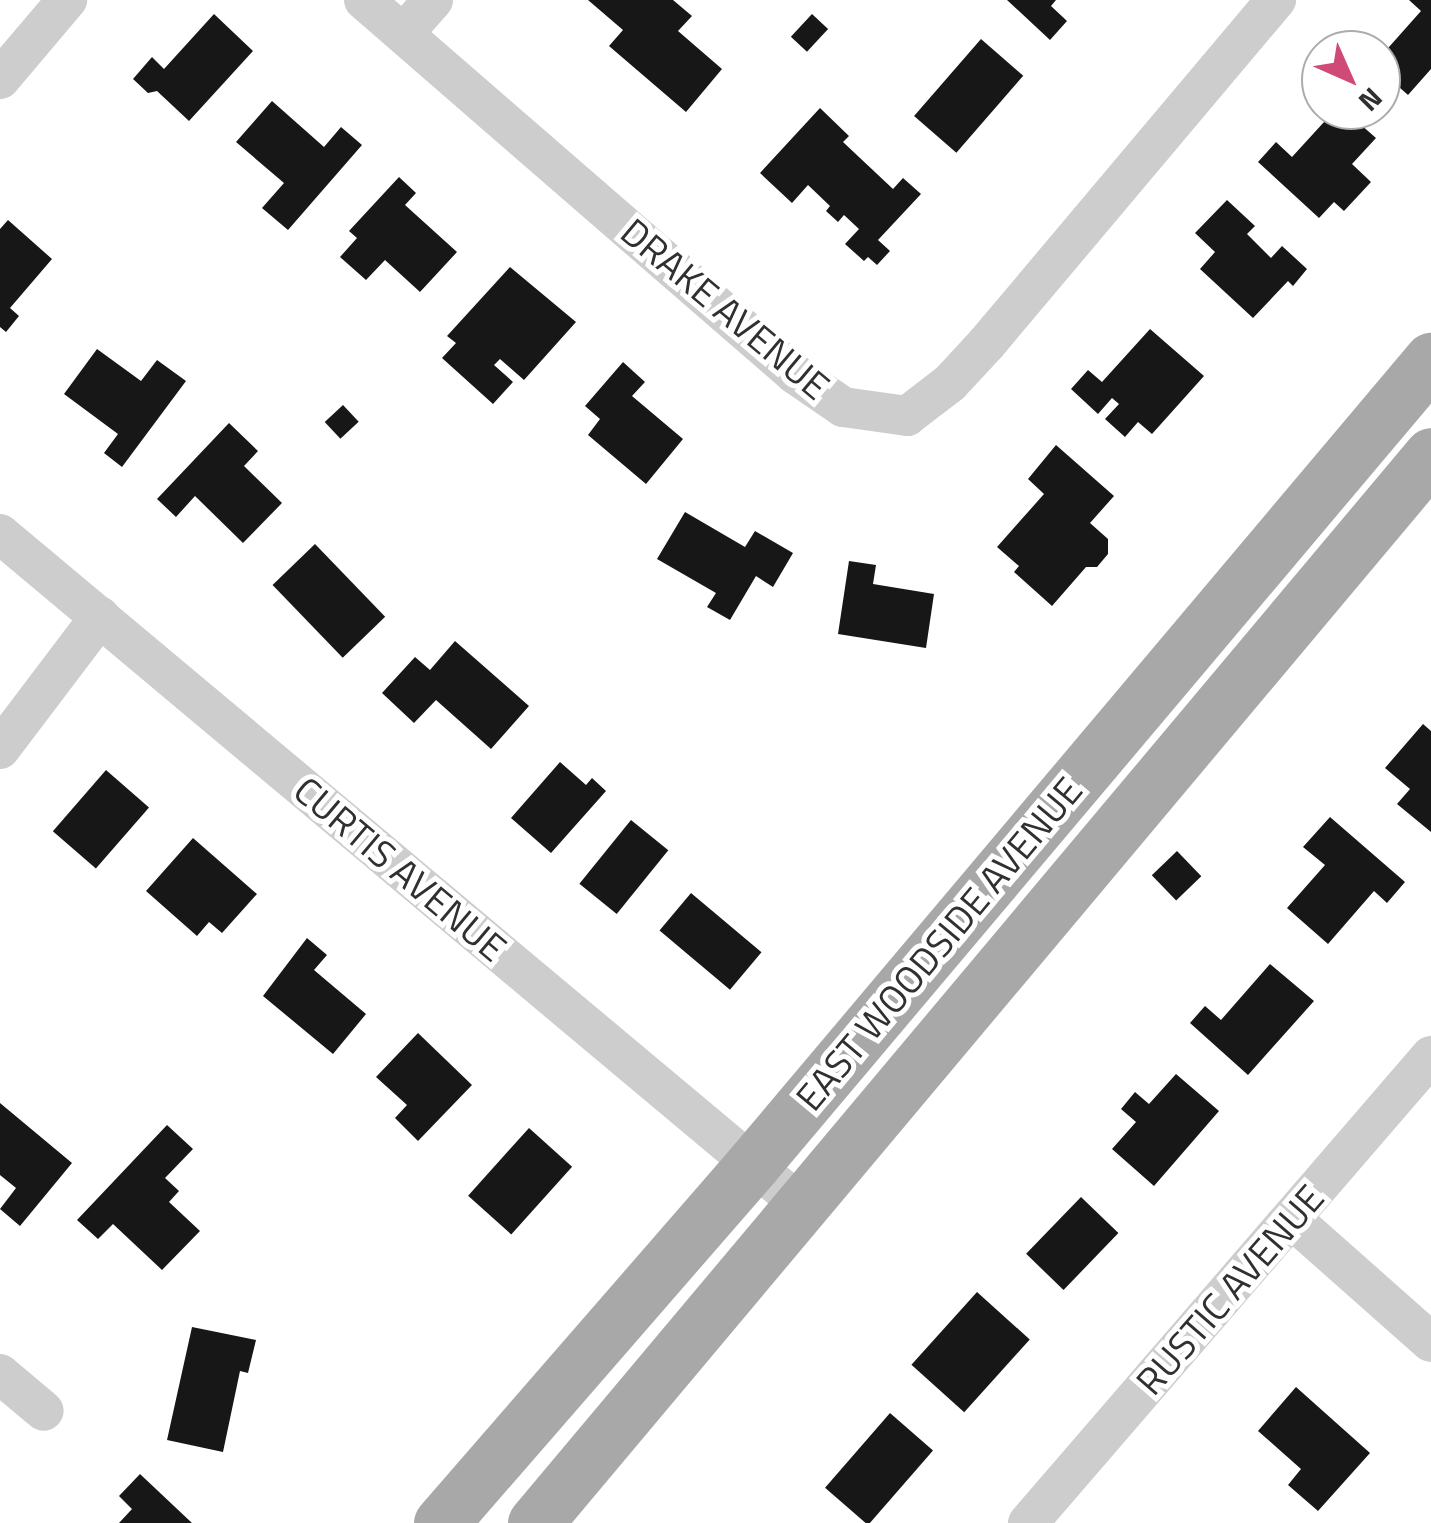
<!DOCTYPE html>
<html>
<head>
<meta charset="utf-8">
<style>
  body { margin:0 }
  #map { position:relative; width:1431px; height:1523px; overflow:hidden; background:#fff; font-family:"Titillium Web",sans-serif }
  div>[style] { position:absolute }
  .building>* { inset:0; background:#171717; transform-origin:0 0 }
  .street>* { height:40px; margin:-20px; padding:0 20px; transform-origin:20px; border-radius:20px; background:#cdcdcd }
  .primary>* { height:55px; margin:-27.5px; padding:0 27.5px; transform-origin:27.5px; border-radius:27.5px; background:#a8a8a8 }
  span { translate:-50% -50%; white-space:nowrap; text-align:center; line-height:1.15; -webkit-text-stroke:10px #fff; paint-order:stroke }
  .street-label { font-size:38px; color:#303030 }
  .north { position:absolute; left:1301px; top:30px; width:100px; height:100px; box-sizing:border-box; background:#fff; border:2px solid #acacac; border-radius:50%; rotate:135deg; font-size:28px; font-weight:700; line-height:40px; text-align:center; color:#303030 }
  .north::after { content:''; display:block; margin:auto; width:35px; height:45px; background:#d04a77; clip-path:polygon(50% 0,100% 100%,50% 72%,0 100%) }
</style>
</head>
<body>
<div id="map">
  <div class="building">
    <i style="clip-path:polygon(588px 0,673px 0,692px 16px,678px 31px,722px 69px,686px 112px,609px 46px,623px 30px)"></i>
    <i style="clip-path:polygon(1007px 0,1056px 0,1051px 6px,1067px 21px,1050px 40px)"></i>
    <i style="clip-path:polygon(1409px 0,1431px 0,1431px 69px,1408px 95px,1381px 71px,1381px 56px,1421px 11px)"></i>
    <i style="clip-path:polygon(214px 14px,253px 51px,189px 121px,157px 91px,148px 93px,133px 79px,152px 57px,164px 69px)"></i>
    <i style="left:812px;top:14px;width:22px;height:31px;rotate:43deg"></i>
    <i style="left:981px;top:39px;width:56px;height:102px;rotate:41deg"></i>
    <i style="clip-path:polygon(272px 101px,324px 147px,341px 127px,362px 145px,288px 230px,262px 208px,284px 183px,236px 142px)"></i>
    <i style="clip-path:polygon(820px 108px,849px 136px,843px 142px,893px 189px,903px 178px,921px 194px,878px 240px,890px 251px,877px 265px,868px 257px,864px 261px,845px 244px,859px 229px,844px 215px,838px 222px,826px 211px,830px 206px,808px 185px,792px 203px,760px 173px)"></i>
    <i style="clip-path:polygon(1335px 110px,1344px 110px,1376px 138px,1352px 164px,1371px 182px,1344px 211px,1334px 202px,1319px 218px,1258px 162px,1276px 142px,1292px 157px)"></i>
    <i style="clip-path:polygon(399px 177px,416px 193px,405px 205px,457px 252px,420px 292px,385px 260px,366px 280px,340px 257px,357px 238px,349px 231px)"></i>
    <i style="clip-path:polygon(1227px 200px,1255px 226px,1247px 234px,1271px 258px,1282px 246px,1307px 269px,1293px 286px,1288px 281px,1253px 318px,1200px 269px,1215px 252px,1195px 233px)"></i>
    <i style="clip-path:polygon(8px 220px,52px 259px,10px 308px,19px 316px,6px 332px,0 327px,0 229px)"></i>
    <i style="clip-path:polygon(510px 267px,576px 322px,524px 380px,500px 359px,494px 365px,513px 382px,493px 404px,442px 358px,456px 343px,447px 336px)"></i>
    <i style="clip-path:polygon(1150px 329px,1204px 376px,1152px 434px,1138px 422px,1125px 437px,1105px 419px,1119px 404px,1112px 398px,1098px 414px,1071px 389px,1088px 370px,1102px 382px)"></i>
    <i style="clip-path:polygon(97px 349px,141px 381px,157px 360px,186px 381px,122px 467px,104px 453px,118px 434px,64px 394px)"></i>
    <i style="clip-path:polygon(623px 362px,645px 382px,632px 396px,683px 439px,646px 484px,588px 435px,600px 419px,585px 406px)"></i>
    <i style="left:343px;top:405px;width:23px;height:25px;rotate:47deg"></i>
    <i style="clip-path:polygon(229px 423px,258px 451px,244px 466px,282px 503px,243px 543px,195px 496px,176px 517px,157px 499px)"></i>
    <i style="clip-path:polygon(1056px 445px,1114px 496px,1090px 523px,1108px 539px,1108px 554px,1097px 567px,1086px 567px,1052px 606px,1014px 572px,1019px 566px,997px 547px,1044px 494px,1028px 479px)"></i>
    <i style="clip-path:polygon(685px 512px,745px 547px,755px 531px,793px 553px,773px 587px,756px 576px,730px 620px,707px 607px,716px 593px,657px 559px)"></i>
    <i style="left:315px;top:544px;width:101px;height:59px;rotate:46deg"></i>
    <i style="clip-path:polygon(849px 561px,876px 565px,873px 584px,934px 594px,926px 648px,838px 634px)"></i>
    <i style="clip-path:polygon(455px 641px,529px 706px,491px 749px,436px 700px,414px 723px,382px 693px,415px 657px,430px 670px)"></i>
    <i style="clip-path:polygon(1423px 724px,1431px 731px,1431px 832px,1397px 804px,1410px 789px,1385px 768px)"></i>
    <i style="clip-path:polygon(560px 762px,586px 785px,592px 778px,606px 791px,551px 853px,511px 818px)"></i>
    <i style="left:106px;top:770px;width:57px;height:81px;rotate:41deg"></i>
    <i style="clip-path:polygon(1330px 817px,1405px 882px,1387px 903px,1374px 891px,1328px 944px,1287px 908px,1325px 865px,1303px 847px)"></i>
    <i style="left:631px;top:820px;width:48px;height:82px;rotate:39deg"></i>
    <i style="clip-path:polygon(193px 838px,257px 894px,222px 933px,209px 922px,197px 936px,146px 891px)"></i>
    <i style="left:1177px;top:851px;width:35px;height:35px;rotate:46deg"></i>
    <i style="left:691px;top:893px;width:92px;height:49px;rotate:40deg"></i>
    <i style="clip-path:polygon(307px 938px,327px 955px,314px 970px,366px 1014px,333px 1054px,263px 996px)"></i>
    <i style="clip-path:polygon(1270px 964px,1314px 1001px,1248px 1075px,1190px 1023px,1205px 1006px,1221px 1020px)"></i>
    <i style="clip-path:polygon(418px 1033px,472px 1085px,418px 1141px,395px 1118px,407px 1105px,376px 1077px)"></i>
    <i style="clip-path:polygon(1176px 1074px,1219px 1111px,1154px 1186px,1112px 1149px,1136px 1122px,1121px 1109px,1135px 1092px,1149px 1104px)"></i>
    <i style="clip-path:polygon(0 1103px,72px 1163px,20px 1226px,0 1209px,16px 1188px,0 1175px)"></i>
    <i style="clip-path:polygon(167px 1125px,193px 1149px,165px 1178px,179px 1191px,169px 1202px,200px 1231px,162px 1270px,113px 1224px,98px 1239px,77px 1220px)"></i>
    <i style="left:529px;top:1128px;width:58px;height:91px;rotate:42deg"></i>
    <i style="left:1081px;top:1197px;width:52px;height:79px;rotate:44deg"></i>
    <i style="left:977px;top:1292px;width:71px;height:98px;rotate:42deg"></i>
    <i style="clip-path:polygon(192px 1327px,256px 1340px,248px 1373px,240px 1371px,223px 1452px,167px 1440px)"></i>
    <i style="clip-path:polygon(1296px 1387px,1370px 1453px,1318px 1511px,1288px 1485px,1301px 1469px,1258px 1431px)"></i>
    <i style="left:890px;top:1413px;width:57px;height:99px;rotate:41deg"></i>
    <i style="clip-path:polygon(140px 1474px,192px 1523px,119px 1523px,132px 1509px,119px 1496px)"></i>
  </div>
  <div class="street">
    <i style="left:364px;top:0;width:571px;rotate:40.95deg"></i>
    <i style="left:795px;top:374px;width:58px;rotate:34.5deg"></i>
    <i style="left:843px;top:407px;width:65px;rotate:8deg"></i>
    <i style="left:907px;top:416px;width:54px;rotate:-37.5deg"></i>
    <i style="left:950px;top:383px;width:54px;rotate:-47.2deg"></i>
    <i style="left:987px;top:343px;width:449px;rotate:-49.9deg"></i>
    <i style="left:404px;top:33px;width:44px;rotate:-48.7deg"></i>
    <i style="left:0;top:79px;width:104px;rotate:-49.7deg"></i>
    <i style="left:0;top:534px;width:1044px;rotate:39.95deg"></i>
    <i style="left:0;top:749px;width:166px;rotate:-52.9deg"></i>
    <i style="left:1293px;top:1220px;width:184px;rotate:41.5deg"></i>
    <i style="left:0;top:1374px;width:57px;rotate:40.1deg"></i>
    <i style="left:1028px;top:1523px;width:617px;rotate:-49.21deg"></i>
  </div>
  <div class="primary">
    <i style="left:441px;top:1523px;width:476px;rotate:-49deg"></i>
    <i style="left:753px;top:1164px;width:1052px;rotate:-49.86deg"></i>
    <i style="left:535px;top:1523px;width:1394px;rotate:-50deg"></i>
  </div>
  <div class="street-label">
    <span style="left:725px;top:309px;rotate:40deg">DRAKE AVENUE</span>
    <span style="left:400px;top:869px;rotate:40deg">CURTIS AVENUE</span>
    <span style="left:939px;top:944px;rotate:-50deg">EAST WOODSIDE AVENUE</span>
    <span style="left:1230px;top:1290px;rotate:-49deg">RUSTIC AVENUE</span>
  </div>
  <div class="north">N</div>
</div>
</body>
</html>
